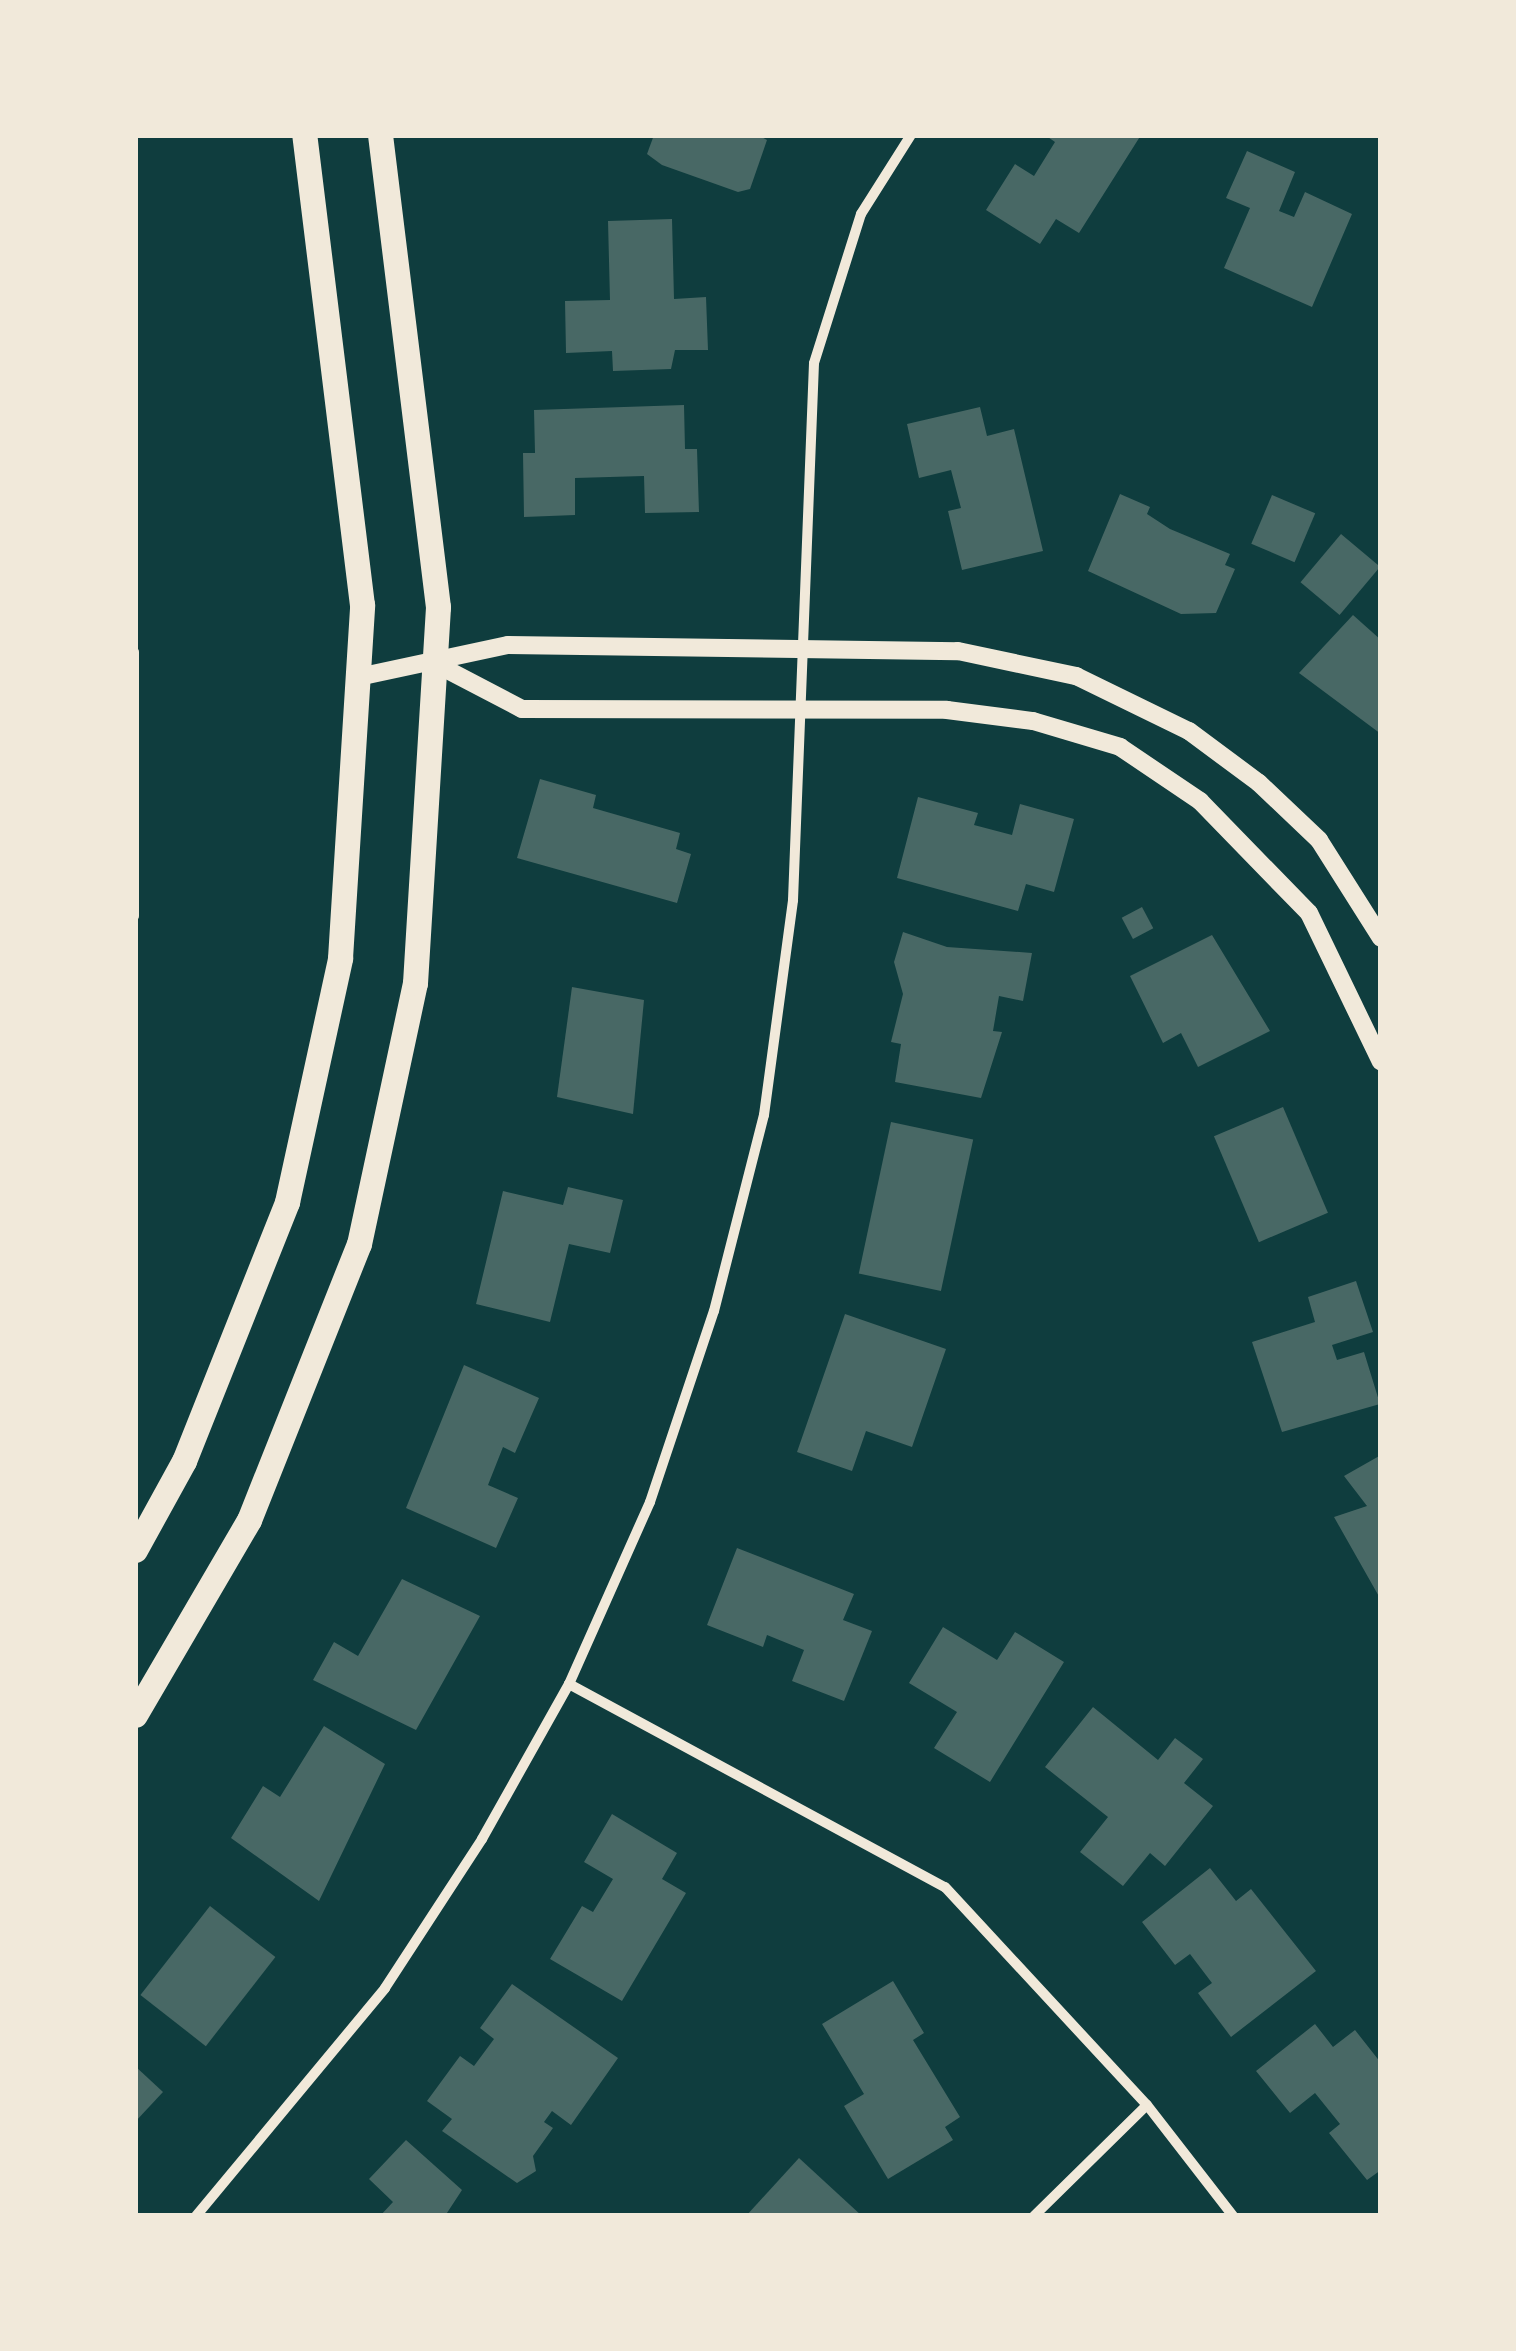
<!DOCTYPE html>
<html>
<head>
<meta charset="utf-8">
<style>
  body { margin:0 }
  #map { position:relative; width:1516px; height:2351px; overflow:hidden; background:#0f3d3e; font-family:Inter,sans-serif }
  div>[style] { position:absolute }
  .building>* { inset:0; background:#486865; transform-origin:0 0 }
  .service>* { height:8px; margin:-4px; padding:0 4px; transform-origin:4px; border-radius:4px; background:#f1e9da }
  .minor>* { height:10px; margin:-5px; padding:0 5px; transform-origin:5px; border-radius:5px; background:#f1e9da }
  .tertiary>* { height:18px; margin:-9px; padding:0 9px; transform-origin:9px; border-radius:9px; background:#f1e9da }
  .primary>* { height:25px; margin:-12.5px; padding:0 12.5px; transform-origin:12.5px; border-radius:12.5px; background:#f1e9da }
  span { translate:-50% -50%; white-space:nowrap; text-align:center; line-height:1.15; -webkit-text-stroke:8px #f1e9da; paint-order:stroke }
  .frame { position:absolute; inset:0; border:138px solid #f1e9da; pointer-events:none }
</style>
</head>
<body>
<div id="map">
  <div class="building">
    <i style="clip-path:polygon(654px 135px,758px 135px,767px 140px,750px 189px,738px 192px,662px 165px,647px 154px)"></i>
    <i style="clip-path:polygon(1045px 135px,1141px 135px,1079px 233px,1056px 219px,1040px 244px,986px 210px,1015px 164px,1034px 176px,1055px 142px)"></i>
    <i style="clip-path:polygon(1247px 151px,1295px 172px,1279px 211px,1294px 217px,1305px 192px,1352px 214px,1312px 307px,1224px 268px,1250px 208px,1226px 198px)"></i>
    <i style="clip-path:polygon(672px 219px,674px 299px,706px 297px,708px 350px,675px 350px,671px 369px,613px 371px,612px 351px,566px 353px,565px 301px,610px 300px,608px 221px)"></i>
    <i style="clip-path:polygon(684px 405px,685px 449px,697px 449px,699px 512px,645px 513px,644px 476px,575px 478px,575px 515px,524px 517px,523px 453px,535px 453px,534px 410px)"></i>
    <i style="clip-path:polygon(980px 407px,987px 436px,1014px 429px,1043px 551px,962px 570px,948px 511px,961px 508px,951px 470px,919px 478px,907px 424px)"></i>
    <i style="clip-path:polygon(1120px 494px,1150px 507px,1147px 514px,1170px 529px,1230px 554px,1225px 565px,1235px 569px,1216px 613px,1181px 614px,1088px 571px)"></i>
    <i style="left:1272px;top:495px;width:47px;height:53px;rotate:23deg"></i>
    <i style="left:1341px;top:534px;width:51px;height:63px;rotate:40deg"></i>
    <i style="clip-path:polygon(1353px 615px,1381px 640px,1381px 734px,1299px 673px)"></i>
    <i style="clip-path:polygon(540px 779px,596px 795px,593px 808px,680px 833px,676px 849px,691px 854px,677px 903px,517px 858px)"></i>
    <i style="clip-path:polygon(918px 797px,978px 813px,974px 825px,1012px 835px,1020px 804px,1074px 819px,1054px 892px,1026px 884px,1018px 911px,897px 878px)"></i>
    <i style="left:1142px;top:907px;width:24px;height:23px;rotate:62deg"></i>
    <i style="clip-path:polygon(903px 932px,947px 947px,1032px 953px,1023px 1001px,999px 996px,993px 1031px,1002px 1032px,981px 1098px,895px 1082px,901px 1044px,891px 1042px,903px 994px,894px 962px)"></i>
    <i style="clip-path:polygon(1212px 935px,1270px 1031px,1198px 1067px,1181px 1033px,1163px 1043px,1130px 976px)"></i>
    <i style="clip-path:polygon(572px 987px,644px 1000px,633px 1114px,557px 1097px)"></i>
    <i style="left:1283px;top:1107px;width:115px;height:75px;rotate:67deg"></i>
    <i style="left:891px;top:1122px;width:84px;height:155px;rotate:12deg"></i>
    <i style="clip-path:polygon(568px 1187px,623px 1200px,610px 1253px,569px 1244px,550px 1322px,476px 1304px,503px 1191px,563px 1205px)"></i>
    <i style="clip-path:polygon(1356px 1281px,1373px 1332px,1332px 1345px,1337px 1360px,1364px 1352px,1380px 1404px,1282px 1432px,1252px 1342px,1315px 1322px,1308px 1297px)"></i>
    <i style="clip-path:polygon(845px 1314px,946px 1349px,912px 1447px,866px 1431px,852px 1471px,797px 1452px)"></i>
    <i style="clip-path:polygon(464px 1365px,539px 1398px,515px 1453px,503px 1447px,488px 1485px,518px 1498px,496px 1548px,406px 1508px)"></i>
    <i style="clip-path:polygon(1381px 1455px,1381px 1600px,1334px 1517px,1367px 1506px,1344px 1476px)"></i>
    <i style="clip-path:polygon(737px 1548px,854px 1594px,843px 1620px,872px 1631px,844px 1701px,792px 1681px,804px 1650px,767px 1635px,763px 1647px,707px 1625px)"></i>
    <i style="clip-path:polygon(402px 1579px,480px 1616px,416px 1730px,313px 1680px,334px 1642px,358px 1656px)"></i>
    <i style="clip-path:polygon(943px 1627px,997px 1660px,1015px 1632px,1064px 1662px,990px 1782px,934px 1748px,957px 1712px,909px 1683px)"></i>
    <i style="clip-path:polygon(1093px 1707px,1158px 1760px,1175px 1738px,1203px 1759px,1184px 1783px,1213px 1806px,1165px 1866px,1150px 1853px,1123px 1886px,1080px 1852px,1108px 1817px,1045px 1767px)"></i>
    <i style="clip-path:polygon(324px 1726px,385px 1764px,319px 1901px,231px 1838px,263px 1786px,280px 1797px)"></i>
    <i style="clip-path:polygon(612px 1814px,677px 1853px,662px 1879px,686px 1893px,622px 2001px,550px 1959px,582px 1906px,593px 1912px,613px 1879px,584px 1862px)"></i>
    <i style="clip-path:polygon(1210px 1868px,1236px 1901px,1251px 1889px,1316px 1971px,1231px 2037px,1198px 1993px,1212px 1983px,1190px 1954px,1175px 1965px,1142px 1922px)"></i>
    <i style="left:210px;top:1906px;width:83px;height:113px;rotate:38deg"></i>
    <i style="clip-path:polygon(893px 1981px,924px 2033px,913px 2040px,960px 2117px,945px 2127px,953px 2140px,888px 2179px,844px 2106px,864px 2094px,822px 2024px)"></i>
    <i style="clip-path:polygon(512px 1984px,618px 2058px,571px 2125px,552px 2111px,544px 2122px,553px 2128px,533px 2156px,536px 2171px,517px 2183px,442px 2131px,452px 2119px,427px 2101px,460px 2056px,474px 2066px,494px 2039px,480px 2028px)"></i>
    <i style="clip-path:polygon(1315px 2024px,1333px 2047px,1355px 2030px,1381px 2063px,1381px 2170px,1367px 2180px,1329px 2133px,1340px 2124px,1315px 2093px,1290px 2113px,1256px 2071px)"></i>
    <i style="clip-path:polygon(135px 2066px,163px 2092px,135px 2122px)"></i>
    <i style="clip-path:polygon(406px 2140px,462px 2190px,445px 2216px,380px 2216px,393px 2202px,369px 2179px)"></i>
    <i style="clip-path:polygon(799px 2158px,862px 2216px,746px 2216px)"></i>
  </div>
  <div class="service">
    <i style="left:135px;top:652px;width:264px;rotate:90deg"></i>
  </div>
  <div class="minor">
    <i style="left:569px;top:1684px;width:427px;rotate:28.4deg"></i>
    <i style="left:945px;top:1887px;width:297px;rotate:47.2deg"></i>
    <i style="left:1147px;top:2105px;width:140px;rotate:52.2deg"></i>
    <i style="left:196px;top:2216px;width:296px;rotate:-50.3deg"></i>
    <i style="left:385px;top:1988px;width:178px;rotate:-56.9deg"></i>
    <i style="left:482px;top:1839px;width:178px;rotate:-60.7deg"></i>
    <i style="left:569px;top:1684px;width:199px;rotate:-66deg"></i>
    <i style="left:650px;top:1502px;width:201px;rotate:-71.5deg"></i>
    <i style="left:714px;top:1311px;width:202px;rotate:-75.7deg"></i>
    <i style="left:764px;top:1115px;width:217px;rotate:-82.3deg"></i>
    <i style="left:793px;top:900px;width:537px;rotate:-87.76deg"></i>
    <i style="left:814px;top:363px;width:156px;rotate:-72.5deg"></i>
    <i style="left:861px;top:214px;width:93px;rotate:-57.7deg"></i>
    <i style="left:1034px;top:2216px;width:158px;rotate:-44.5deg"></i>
  </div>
  <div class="tertiary">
    <i style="left:436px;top:664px;width:97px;rotate:27.6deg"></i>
    <i style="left:522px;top:709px;width:425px;rotate:0.1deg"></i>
    <i style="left:947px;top:710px;width:87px;rotate:7.3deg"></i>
    <i style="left:1033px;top:721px;width:91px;rotate:16.6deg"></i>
    <i style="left:1120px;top:747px;width:97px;rotate:34deg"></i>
    <i style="left:1200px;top:801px;width:156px;rotate:45.8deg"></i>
    <i style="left:1309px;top:913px;width:165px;rotate:64.2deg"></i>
    <i style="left:363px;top:676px;width:148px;rotate:-12.1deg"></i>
    <i style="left:508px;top:645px;width:450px;rotate:0.8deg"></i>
    <i style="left:958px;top:651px;width:121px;rotate:12deg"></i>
    <i style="left:1076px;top:676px;width:126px;rotate:26deg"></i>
    <i style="left:1189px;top:731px;width:87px;rotate:36.6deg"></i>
    <i style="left:1259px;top:783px;width:83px;rotate:43.5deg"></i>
    <i style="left:1319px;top:840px;width:116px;rotate:57.7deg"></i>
  </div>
  <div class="primary">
    <i style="left:135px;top:1550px;width:102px;rotate:-61.2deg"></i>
    <i style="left:184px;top:1461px;width:279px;rotate:-68.3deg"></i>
    <i style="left:287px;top:1202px;width:250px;rotate:-77.7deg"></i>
    <i style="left:340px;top:958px;width:354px;rotate:-86.4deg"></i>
    <i style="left:362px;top:605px;width:474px;rotate:-97deg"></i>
    <i style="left:135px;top:1715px;width:226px;rotate:-59.7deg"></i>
    <i style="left:249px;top:1520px;width:297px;rotate:-68.3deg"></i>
    <i style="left:359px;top:1244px;width:267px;rotate:-77.9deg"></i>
    <i style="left:415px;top:983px;width:377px;rotate:-86.5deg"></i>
    <i style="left:438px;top:607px;width:476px;rotate:-97deg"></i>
  </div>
  <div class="frame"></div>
</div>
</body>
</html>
